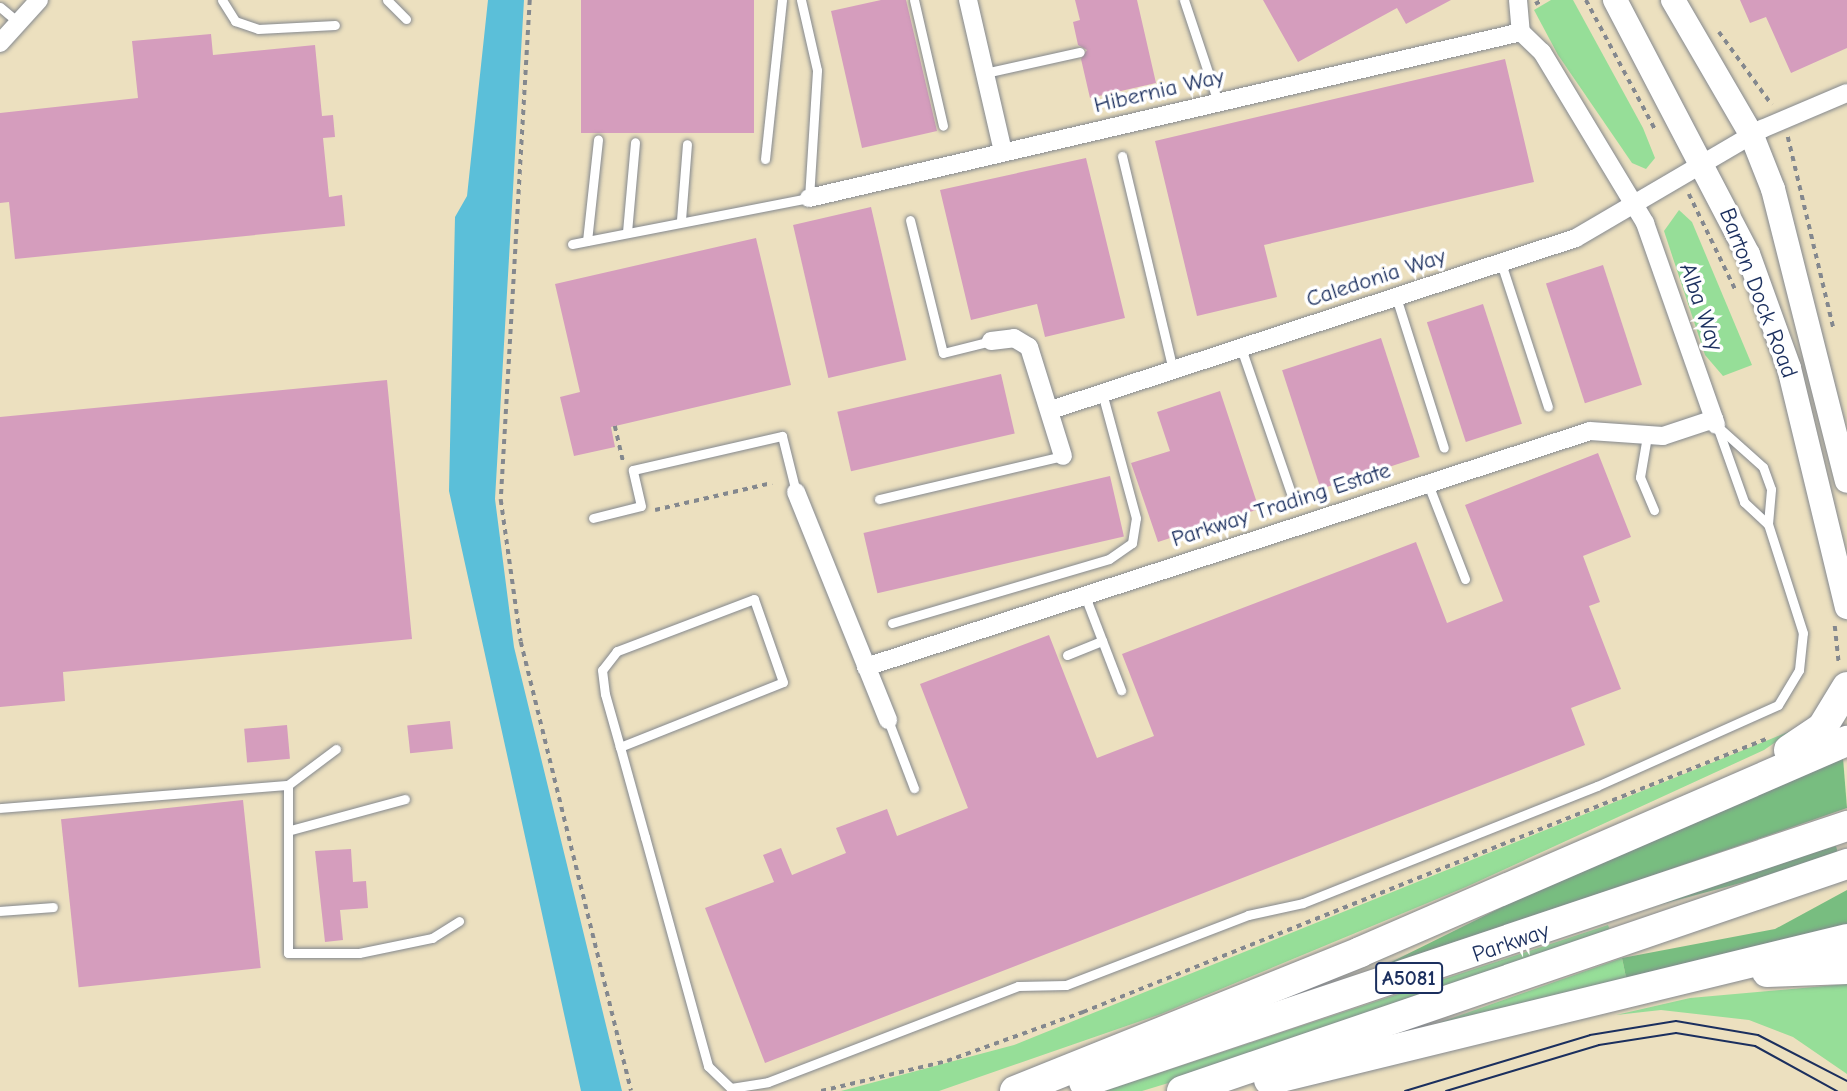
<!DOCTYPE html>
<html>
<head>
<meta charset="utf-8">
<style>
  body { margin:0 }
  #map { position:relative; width:1847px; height:1091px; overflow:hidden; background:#ece0bf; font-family:"Comic Neue",sans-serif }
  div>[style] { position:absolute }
  .green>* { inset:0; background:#96de98 }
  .forest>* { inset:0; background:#78bd80; transform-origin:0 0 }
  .water>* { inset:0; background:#5bbfd9 }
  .building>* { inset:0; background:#d59dbd; transform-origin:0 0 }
  .path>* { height:3.5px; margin-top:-1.75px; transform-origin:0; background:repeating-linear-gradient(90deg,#84888e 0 5px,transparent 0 10px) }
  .roads { filter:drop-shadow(0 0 2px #84888e) drop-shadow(0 0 2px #84888e) }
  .service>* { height:9px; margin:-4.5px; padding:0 4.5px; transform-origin:4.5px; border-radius:4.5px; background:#fff }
  .minor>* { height:18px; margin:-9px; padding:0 9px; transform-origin:9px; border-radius:9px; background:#fff }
  .secondary>* { height:24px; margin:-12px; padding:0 12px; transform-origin:12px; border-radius:12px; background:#fff }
  .trunk>* { height:30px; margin:-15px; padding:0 15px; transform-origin:15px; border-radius:15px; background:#fff }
  .tram>* { height:2px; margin:-1px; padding:0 1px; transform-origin:1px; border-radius:1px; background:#1b2f5e }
  span { translate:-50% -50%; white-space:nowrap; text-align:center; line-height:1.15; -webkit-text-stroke:7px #fff; paint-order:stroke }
  .shield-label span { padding:2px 5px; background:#fff; border:2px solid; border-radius:5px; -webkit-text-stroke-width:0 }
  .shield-label { font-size:21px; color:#1b2f5e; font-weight:700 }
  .street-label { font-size:23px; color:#1b2f5e }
</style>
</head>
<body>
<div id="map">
  <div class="green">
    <i style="clip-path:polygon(1551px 0,1573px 0,1643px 128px,1655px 158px,1646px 169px,1632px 163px,1558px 55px,1534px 10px)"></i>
    <i style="clip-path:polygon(1679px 210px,1692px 222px,1752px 365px,1723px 376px,1705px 355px,1664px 231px)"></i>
    <i style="clip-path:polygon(1793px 730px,1764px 750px,1466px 887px,1161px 1014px,939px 1091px,841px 1091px,1014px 1045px)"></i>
    <i style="clip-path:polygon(1608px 925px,1612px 935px,1261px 1055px,1142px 1091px,1104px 1091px)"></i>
    <i style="clip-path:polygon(1622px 958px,1627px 982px,1410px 1033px)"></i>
    <i style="clip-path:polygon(1847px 984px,1847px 1074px,1793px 1037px,1749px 1020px,1661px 1010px,1616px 1015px,1690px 998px)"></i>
  </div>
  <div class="forest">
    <i style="clip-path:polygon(1843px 758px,1847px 808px,1363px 976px,1561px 878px)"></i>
    <i style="left:1836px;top:846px;width:11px;height:241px;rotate:75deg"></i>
    <i style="clip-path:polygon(1847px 890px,1847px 930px,1627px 982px,1622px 958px,1775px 929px)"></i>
  </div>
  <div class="water">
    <i style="clip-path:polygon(488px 0,524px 0,495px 499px,514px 647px,622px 1091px,581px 1091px,449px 491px,455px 217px,467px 196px)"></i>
  </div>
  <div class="building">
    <i style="left:581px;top:0;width:173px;height:133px"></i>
    <i style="clip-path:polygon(881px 0,906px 0,937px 131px,862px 148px,831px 11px)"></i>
    <i style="clip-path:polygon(1075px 0,1137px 0,1156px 83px,1090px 98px,1081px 59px,1087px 50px,1078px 45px,1073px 22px,1080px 20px)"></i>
    <i style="clip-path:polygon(1263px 0,1451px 0,1406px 24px,1397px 8px,1298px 62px)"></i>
    <i style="clip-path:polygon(1740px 0,1847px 0,1847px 48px,1791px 73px,1766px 17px,1750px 23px)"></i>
    <i style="clip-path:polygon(211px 34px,213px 55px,315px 45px,322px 116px,333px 115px,335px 137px,323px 138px,329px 197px,342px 195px,345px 226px,15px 259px,9px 202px,0 203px,0 113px,138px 98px,132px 41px)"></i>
    <i style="clip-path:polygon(1505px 59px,1534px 182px,1264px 245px,1277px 297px,1197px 316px,1155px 141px)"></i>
    <i style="clip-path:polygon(1086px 158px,1125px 318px,1045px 337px,1037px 304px,971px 320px,940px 190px)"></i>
    <i style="left:871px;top:207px;width:157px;height:80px;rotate:77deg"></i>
    <i style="clip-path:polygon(756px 238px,791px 385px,611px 427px,615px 447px,574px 456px,560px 397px,580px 392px,555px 284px)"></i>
    <i style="left:1603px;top:265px;width:126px;height:60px;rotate:72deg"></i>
    <i style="left:1483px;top:304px;width:126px;height:59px;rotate:72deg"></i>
    <i style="left:1381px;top:338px;width:125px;height:104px;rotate:72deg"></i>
    <i style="left:1001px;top:374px;width:61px;height:168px;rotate:77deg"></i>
    <i style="clip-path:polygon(387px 380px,412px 639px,63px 672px,65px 701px,0 707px,0 417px)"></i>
    <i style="clip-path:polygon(1220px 391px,1259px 509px,1158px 542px,1131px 463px,1170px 451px,1157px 412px)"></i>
    <i style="clip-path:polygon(1598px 453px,1631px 537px,1583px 556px,1600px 602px,1589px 606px,1621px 689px,1571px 708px,1585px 745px,765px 1063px,705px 908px,774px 882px,763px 855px,781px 848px,792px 875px,846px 853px,836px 828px,887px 809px,897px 836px,968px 808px,920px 684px,1049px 635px,1097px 758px,1154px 736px,1122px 654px,1416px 542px,1447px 623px,1503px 601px,1465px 505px)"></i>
    <i style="left:1110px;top:476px;width:62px;height:253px;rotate:77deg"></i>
    <i style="left:450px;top:721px;width:28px;height:43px;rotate:84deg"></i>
    <i style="left:287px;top:725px;width:34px;height:43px;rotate:85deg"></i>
    <i style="left:243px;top:800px;width:169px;height:183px;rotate:84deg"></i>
    <i style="clip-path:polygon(351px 849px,353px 882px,366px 881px,368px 908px,340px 910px,343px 940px,325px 942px,315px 851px)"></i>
  </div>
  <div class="path">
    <i style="left:530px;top:0;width:501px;rotate:93.32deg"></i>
    <i style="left:501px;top:500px;width:143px;rotate:82deg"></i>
    <i style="left:521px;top:642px;width:462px;rotate:76.2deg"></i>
    <i style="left:1586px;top:0;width:149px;rotate:61.9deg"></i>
    <i style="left:1535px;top:4px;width:9px;rotate:-27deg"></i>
    <i style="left:1719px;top:32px;width:90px;rotate:54deg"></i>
    <i style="left:1788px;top:137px;width:198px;rotate:76.6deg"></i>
    <i style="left:1689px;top:194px;width:108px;rotate:64.1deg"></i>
    <i style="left:615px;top:426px;width:36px;rotate:77deg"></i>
    <i style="left:655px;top:510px;width:120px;rotate:-13deg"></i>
    <i style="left:1835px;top:626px;width:37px;rotate:84deg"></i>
    <i style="left:821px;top:1091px;width:130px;rotate:-13.4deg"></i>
    <i style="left:947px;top:1061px;width:145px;rotate:-19.8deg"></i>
    <i style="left:1083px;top:1012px;width:736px;rotate:-21.79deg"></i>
  </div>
  <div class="roads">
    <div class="service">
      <i style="left:222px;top:0;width:25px;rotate:58deg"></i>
      <i style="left:235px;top:21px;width:24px;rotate:19deg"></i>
      <i style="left:258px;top:29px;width:77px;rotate:-3deg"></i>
      <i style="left:387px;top:0;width:27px;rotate:45deg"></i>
      <i style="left:914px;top:0;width:129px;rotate:77deg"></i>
      <i style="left:1184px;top:0;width:108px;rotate:71.6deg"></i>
      <i style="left:0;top:7px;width:23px;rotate:40deg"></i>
      <i style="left:985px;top:73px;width:97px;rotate:-12.5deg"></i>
      <i style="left:1122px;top:156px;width:220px;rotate:76.6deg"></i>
      <i style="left:765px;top:159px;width:160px;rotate:-83.9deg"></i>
      <i style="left:681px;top:220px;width:76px;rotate:-85.5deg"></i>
      <i style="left:910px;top:220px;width:137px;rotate:76.1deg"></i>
      <i style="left:943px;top:353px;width:49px;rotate:-14deg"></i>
      <i style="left:627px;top:232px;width:90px;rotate:-84.9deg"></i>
      <i style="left:587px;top:241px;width:102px;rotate:-83.8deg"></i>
      <i style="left:572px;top:244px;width:241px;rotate:-11deg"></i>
      <i style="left:809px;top:198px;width:128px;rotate:-86.4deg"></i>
      <i style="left:817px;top:70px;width:72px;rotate:-102.9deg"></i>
      <i style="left:1501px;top:263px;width:151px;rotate:71.9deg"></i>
      <i style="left:1396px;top:297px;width:158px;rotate:72.4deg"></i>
      <i style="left:1241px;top:348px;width:160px;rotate:71deg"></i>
      <i style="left:1717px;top:426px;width:81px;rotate:70.4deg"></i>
      <i style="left:1744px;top:502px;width:33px;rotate:43deg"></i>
      <i style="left:1647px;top:436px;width:42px;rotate:99.7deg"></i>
      <i style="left:1640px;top:477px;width:36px;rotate:67deg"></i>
      <i style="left:1428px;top:484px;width:102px;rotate:68.7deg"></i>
      <i style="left:879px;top:499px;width:189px;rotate:-13.2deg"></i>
      <i style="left:593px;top:518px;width:49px;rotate:-14deg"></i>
      <i style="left:641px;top:506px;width:37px;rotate:-103deg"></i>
      <i style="left:633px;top:470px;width:153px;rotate:-12.9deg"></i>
      <i style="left:782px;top:436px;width:58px;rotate:76deg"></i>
      <i style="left:1085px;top:596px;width:101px;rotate:69deg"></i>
      <i style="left:892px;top:623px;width:226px;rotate:-16.4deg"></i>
      <i style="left:1109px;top:559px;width:28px;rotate:-35deg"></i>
      <i style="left:1132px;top:543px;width:25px;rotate:-81deg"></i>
      <i style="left:1136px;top:518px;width:130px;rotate:-105.2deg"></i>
      <i style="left:1067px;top:655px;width:38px;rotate:-22deg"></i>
      <i style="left:888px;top:720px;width:73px;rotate:69.1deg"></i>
      <i style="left:620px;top:747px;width:175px;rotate:-21.7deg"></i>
      <i style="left:783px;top:682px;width:88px;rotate:-109.3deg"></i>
      <i style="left:754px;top:599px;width:147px;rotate:159.2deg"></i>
      <i style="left:617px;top:651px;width:24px;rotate:128deg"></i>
      <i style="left:602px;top:670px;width:24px;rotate:83deg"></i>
      <i style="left:605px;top:694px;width:55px;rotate:74.2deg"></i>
      <i style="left:620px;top:747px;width:93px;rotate:74.5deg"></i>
      <i style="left:645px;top:837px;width:238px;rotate:74.6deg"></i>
      <i style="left:708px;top:1066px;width:32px;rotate:44deg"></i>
      <i style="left:731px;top:1088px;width:37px;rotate:-9deg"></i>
      <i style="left:768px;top:1082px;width:268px;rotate:-21deg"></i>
      <i style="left:1018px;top:986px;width:48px;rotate:-1.2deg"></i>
      <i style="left:1066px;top:985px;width:195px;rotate:-21deg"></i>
      <i style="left:1248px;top:915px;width:56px;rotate:-12.3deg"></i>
      <i style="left:1303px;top:903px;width:316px;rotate:-21.7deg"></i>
      <i style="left:1597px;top:786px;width:198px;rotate:-24.1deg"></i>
      <i style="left:1778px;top:705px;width:41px;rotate:-59deg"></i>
      <i style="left:1799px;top:670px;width:37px;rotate:-84deg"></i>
      <i style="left:1803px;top:633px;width:114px;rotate:-107.8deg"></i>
      <i style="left:1768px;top:524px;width:35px;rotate:-85deg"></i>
      <i style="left:1771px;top:489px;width:23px;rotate:-110deg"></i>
      <i style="left:1763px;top:467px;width:63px;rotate:-138.2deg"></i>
      <i style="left:288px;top:785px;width:60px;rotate:-36.9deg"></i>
      <i style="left:0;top:808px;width:289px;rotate:-4.6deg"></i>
      <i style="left:288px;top:785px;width:168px;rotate:90deg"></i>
      <i style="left:288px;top:953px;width:71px"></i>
      <i style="left:359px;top:953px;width:75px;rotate:-11.6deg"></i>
      <i style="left:432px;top:938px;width:32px;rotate:-32deg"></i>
      <i style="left:291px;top:830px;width:118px;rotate:-15.2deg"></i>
      <i style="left:0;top:911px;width:53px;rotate:-4.3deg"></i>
    </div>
    <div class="minor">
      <i style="left:968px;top:0;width:156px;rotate:77deg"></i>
      <i style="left:1518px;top:0;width:32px;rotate:85deg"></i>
      <i style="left:1521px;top:32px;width:29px;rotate:44deg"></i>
      <i style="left:1542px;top:52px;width:200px;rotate:58.9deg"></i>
      <i style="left:1645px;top:223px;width:214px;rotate:70.6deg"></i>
      <i style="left:0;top:43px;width:58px;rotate:-47.8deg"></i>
      <i style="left:809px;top:198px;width:731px;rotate:-13.12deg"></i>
      <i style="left:991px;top:341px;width:23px;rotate:-7deg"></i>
      <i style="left:1014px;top:338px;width:17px;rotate:31deg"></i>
      <i style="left:1029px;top:347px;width:114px;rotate:72.7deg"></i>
      <i style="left:1051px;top:410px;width:552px;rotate:-18.14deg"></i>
      <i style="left:1576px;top:238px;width:216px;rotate:-30.4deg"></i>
      <i style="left:1762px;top:129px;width:92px;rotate:-23deg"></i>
      <i style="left:796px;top:492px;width:246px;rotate:68deg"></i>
      <i style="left:866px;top:667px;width:761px;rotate:-18.05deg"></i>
      <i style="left:1590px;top:431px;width:73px;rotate:3.9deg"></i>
      <i style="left:1663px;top:436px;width:54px;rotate:-18.4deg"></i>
    </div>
    <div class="secondary">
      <i style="left:1615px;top:0;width:287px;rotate:62.4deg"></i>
      <i style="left:1748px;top:254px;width:121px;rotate:70.2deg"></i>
      <i style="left:1789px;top:368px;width:246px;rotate:76.4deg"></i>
      <i style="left:1673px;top:0;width:157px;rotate:59.8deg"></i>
      <i style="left:1752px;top:136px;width:57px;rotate:68.4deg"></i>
      <i style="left:1773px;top:189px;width:301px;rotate:75.8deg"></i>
    </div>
    <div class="trunk">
      <i style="left:1789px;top:750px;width:40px;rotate:-34deg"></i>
      <i style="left:1822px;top:728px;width:48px;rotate:-58.6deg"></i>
      <i style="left:1767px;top:972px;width:80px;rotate:-2.1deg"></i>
      <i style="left:1269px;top:1080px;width:595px;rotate:-13.71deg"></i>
      <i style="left:1084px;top:1082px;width:805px;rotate:-18.55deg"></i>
      <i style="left:1015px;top:1091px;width:372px;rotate:-21.9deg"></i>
      <i style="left:1360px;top:952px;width:531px;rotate:-23.43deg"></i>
      <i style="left:1182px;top:1091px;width:703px;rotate:-18.85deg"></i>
    </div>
  </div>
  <div class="tram">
    <i style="left:1405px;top:1091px;width:193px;rotate:-16.8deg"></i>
    <i style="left:1590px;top:1035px;width:87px;rotate:-9.2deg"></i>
    <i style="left:1676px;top:1021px;width:83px;rotate:9.7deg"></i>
    <i style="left:1758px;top:1035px;width:100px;rotate:27.3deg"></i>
    <i style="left:1446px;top:1091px;width:160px;rotate:-16.7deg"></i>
    <i style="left:1599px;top:1045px;width:78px;rotate:-8.9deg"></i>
    <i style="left:1676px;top:1033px;width:80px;rotate:9.3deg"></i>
    <i style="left:1755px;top:1046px;width:94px;rotate:28.8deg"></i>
  </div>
  <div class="shield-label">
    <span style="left:1409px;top:978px">A5081</span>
  </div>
  <div class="street-label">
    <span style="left:1159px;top:91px;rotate:-13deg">Hibernia Way</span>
    <span style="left:1376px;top:278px;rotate:-18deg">Caledonia Way</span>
    <span style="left:1758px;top:293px;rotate:69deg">Barton Dock Road</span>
    <span style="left:1701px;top:307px;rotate:71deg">Alba Way</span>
    <span style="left:1281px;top:505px;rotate:-18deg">Parkway Trading Estate</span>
    <span style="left:1511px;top:943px;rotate:-19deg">Parkway</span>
  </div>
</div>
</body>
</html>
